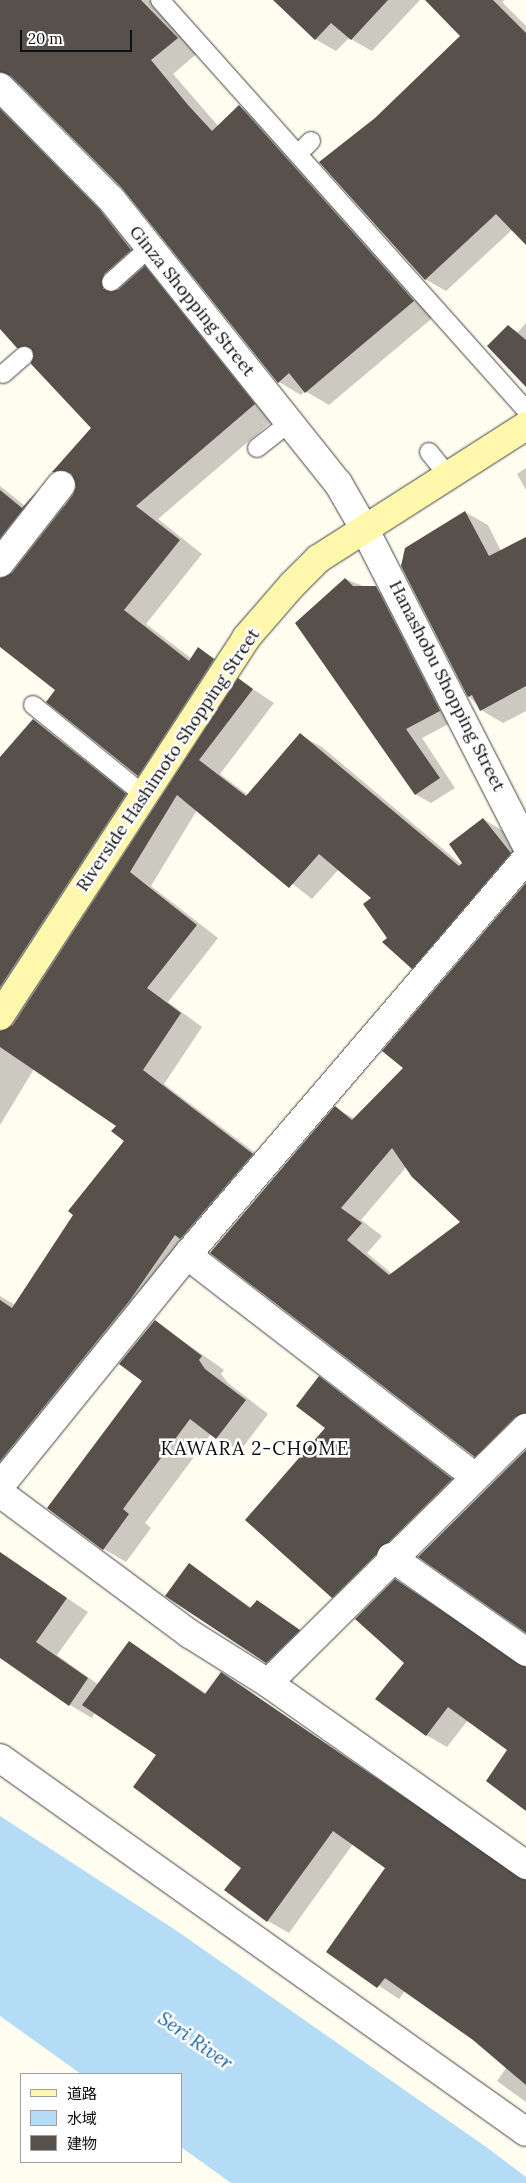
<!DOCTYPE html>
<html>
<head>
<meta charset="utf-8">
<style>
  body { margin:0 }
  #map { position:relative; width:526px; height:2183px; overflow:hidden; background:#fffcf0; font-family:Lora,"Noto Sans JP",serif }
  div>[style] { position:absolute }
  .water>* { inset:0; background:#b5dcf6 }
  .shadow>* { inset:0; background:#0003 }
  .building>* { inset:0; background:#57504b }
  .roads { filter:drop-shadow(0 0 1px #424242) drop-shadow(0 0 1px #424242) }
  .service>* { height:18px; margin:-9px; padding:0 9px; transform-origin:9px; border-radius:9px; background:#fff }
  .minor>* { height:28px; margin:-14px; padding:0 14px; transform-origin:14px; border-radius:14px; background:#fff }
  .tertiary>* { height:28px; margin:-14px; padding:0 14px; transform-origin:14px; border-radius:14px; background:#fff }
  .secondary>* { height:28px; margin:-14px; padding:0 14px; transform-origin:14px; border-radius:14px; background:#fef7ac }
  span { translate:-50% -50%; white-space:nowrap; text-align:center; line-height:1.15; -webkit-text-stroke:5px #fff; paint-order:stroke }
  .street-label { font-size:18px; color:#0f0f0f }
  .neighbourhood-label { font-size:19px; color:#0f0f0f; letter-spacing:1px }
  .water-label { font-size:19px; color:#1762a1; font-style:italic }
  .legend { position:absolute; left:20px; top:2073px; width:162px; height:90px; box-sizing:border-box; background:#fff; border:1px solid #9f9f9f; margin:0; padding:6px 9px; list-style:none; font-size:15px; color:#0f0f0f }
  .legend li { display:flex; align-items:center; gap:10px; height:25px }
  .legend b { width:25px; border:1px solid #9f9f9f }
  .scale { position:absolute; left:20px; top:30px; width:112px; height:22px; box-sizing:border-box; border:2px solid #0f0f0f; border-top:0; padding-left:6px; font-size:15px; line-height:18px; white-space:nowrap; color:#0f0f0f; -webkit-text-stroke:4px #fff; paint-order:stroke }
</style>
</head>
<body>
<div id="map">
  <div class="water">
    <i style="clip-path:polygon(0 1816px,177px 1931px,489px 2149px,526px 2177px,526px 2183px,231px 2183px,181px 2147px,181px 2074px,81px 2074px,0 2016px)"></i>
  </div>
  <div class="shadow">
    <i style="clip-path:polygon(0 0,150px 0,200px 51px,173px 74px,219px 127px,240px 107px,262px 120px,436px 315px,329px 405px,305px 391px,301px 395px,279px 382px,123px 187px,20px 84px,7px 96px,153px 263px,147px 269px,167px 281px,277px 417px,158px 519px,202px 554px,146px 624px,192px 659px,198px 649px,221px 662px,161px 788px,138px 775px,57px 690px,0 646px,0 596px,6px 577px,0 573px,0 486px,25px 506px,38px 491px,65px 507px,76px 485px,54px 472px,93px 428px,33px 355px,0 327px)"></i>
    <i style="clip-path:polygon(293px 0,420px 0,372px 51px,349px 38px,336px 51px,315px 39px)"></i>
    <i style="clip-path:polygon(426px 0,505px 0,502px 2px,526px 26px,526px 243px,513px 229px,446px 291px,425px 279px,376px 119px,461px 36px)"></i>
    <i style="clip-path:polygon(526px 323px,526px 385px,509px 327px,518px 332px)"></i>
    <i style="clip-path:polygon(526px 468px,526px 490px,517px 474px)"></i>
    <i style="clip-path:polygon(465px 512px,488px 525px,501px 551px,526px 538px,526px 711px,503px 723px,481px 710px,469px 696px)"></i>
    <i style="clip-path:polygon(345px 579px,392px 597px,456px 720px,422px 738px,455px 788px,431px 803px,415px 794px)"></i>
    <i style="clip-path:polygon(239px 680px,274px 703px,220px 774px,248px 795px,300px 735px,322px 747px,462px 865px,483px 819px,505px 832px,526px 859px,434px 980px,412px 968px,388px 938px,373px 899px,339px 869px,312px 899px,197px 810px,151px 886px,218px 938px,168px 1002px,202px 1027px,164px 1084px,274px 1167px,0 1465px,0 1296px,15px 1305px,126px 1140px,117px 1126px,34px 1069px,0 1125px,0 759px,33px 720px,147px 807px,8px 1020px,8px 1028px)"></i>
    <i style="clip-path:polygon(evenodd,526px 892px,526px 1440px,496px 1468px,211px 1252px,335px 1108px,355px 1119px,405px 1068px,526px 892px,407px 1166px,462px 1222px,392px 1274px,367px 1253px,382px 1236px,361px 1220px,407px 1166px)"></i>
    <i style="clip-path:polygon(155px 1321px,224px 1370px,221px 1374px,228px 1383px,268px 1414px,240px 1451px,211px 1434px,145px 1523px,151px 1528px,126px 1562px,104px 1549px)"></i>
    <i style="clip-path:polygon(319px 1378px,471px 1491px,352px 1609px,332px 1597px,327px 1428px)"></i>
    <i style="clip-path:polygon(9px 1560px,88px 1612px,57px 1655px,99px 1685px,129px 1643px,207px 1694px,222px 1674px,526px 1880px,526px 2102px,497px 2081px,507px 2067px,474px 2039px,405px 1991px,399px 1999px,328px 1952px,387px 1868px,353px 1844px,289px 1933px,268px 1921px,243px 1868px,158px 1755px,95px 1712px,92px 1718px,70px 1705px,0 1657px,0 1573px)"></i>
    <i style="clip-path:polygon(190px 1565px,252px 1608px,258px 1602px,316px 1641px,284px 1672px,266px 1662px)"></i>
    <i style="clip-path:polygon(396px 1581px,526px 1667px,526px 1809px,510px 1749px,468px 1720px,447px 1747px,426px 1735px,406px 1663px)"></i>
  </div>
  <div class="building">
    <i style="clip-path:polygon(0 0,141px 0,178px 38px,151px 60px,188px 105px,212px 131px,239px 105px,414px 301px,305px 393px,289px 373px,278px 383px,122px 188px,11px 76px,0 72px)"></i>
    <i style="clip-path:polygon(273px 0,388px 0,351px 40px,331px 23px,315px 40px)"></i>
    <i style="clip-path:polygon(425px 0,493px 0,526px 33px,526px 245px,496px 214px,425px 280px,319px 162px,375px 118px,460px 36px)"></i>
    <i style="clip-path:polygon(0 109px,99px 209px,131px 250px,104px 274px,103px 289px,118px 290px,145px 266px,255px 404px,136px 506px,180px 540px,124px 610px,189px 661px,198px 647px,214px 659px,138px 776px,46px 702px,55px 690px,0 647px,0 578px,12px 573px,73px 495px,76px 487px,71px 473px,52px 472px,91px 428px,31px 364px,32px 349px,17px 348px,0 329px)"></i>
    <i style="clip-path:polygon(508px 325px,526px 340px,526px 387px,487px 346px)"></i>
    <i style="clip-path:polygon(0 490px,22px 508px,38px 490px,0 538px)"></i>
    <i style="clip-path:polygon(465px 511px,489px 556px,526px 537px,526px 686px,480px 711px,472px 695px,468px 697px,401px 566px,405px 548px)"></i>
    <i style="clip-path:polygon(345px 578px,353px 586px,376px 586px,440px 711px,406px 729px,440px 778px,415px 795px,295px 623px)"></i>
    <i style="clip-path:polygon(238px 678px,253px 689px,199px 760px,246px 796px,300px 733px,459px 866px,462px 863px,449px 844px,483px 818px,511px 853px,412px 969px,382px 942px,387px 938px,363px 904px,371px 898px,319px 854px,289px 888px,177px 795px,130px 872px,197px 925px,147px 988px,181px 1013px,143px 1070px,253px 1154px,180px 1239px,175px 1235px,130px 1300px,0 1461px,0 1300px,12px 1308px,73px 1215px,68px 1211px,124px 1141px,111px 1131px,116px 1126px,0 1047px,0 1031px,13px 1025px)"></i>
    <i style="clip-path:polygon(33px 719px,126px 794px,0 987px,0 757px)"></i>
    <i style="clip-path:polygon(evenodd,526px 883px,526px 1413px,515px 1417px,475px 1457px,210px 1253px,335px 1106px,352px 1120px,403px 1068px,382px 1051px,526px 883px,392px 1148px,412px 1177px,460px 1222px,389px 1275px,347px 1240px,362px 1223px,341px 1208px,392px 1148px)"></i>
    <i style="clip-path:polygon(155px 1320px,202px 1356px,199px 1360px,205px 1369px,246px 1400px,216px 1439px,190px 1419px,123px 1509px,129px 1514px,103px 1550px,47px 1508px,142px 1381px,119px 1364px)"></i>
    <i style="clip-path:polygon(319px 1376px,452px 1479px,332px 1598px,245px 1520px,325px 1428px,296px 1406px)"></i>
    <i style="clip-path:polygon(526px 1450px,526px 1633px,418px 1557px)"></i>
    <i style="clip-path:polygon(0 1552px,67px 1598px,36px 1642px,88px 1678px,69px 1706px,0 1658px)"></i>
    <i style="clip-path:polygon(189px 1563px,250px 1608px,257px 1600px,300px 1630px,266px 1663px,165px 1596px)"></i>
    <i style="clip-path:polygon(395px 1579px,526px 1667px,526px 1811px,486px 1781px,507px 1750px,448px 1707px,426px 1736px,375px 1699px,404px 1663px,355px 1619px)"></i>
    <i style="clip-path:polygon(129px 1641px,205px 1694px,221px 1672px,526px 1880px,526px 2085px,473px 2040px,385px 1978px,377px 1988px,326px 1952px,385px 1868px,333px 1831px,267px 1922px,224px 1890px,241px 1868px,133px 1787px,156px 1755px,82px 1705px)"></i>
  </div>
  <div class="roads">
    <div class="service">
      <i style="left:160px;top:0;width:550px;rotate:48.25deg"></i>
      <i style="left:299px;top:153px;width:17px;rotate:-45deg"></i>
      <i style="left:111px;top:282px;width:51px;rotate:-41.8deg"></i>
      <i style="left:3px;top:374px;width:28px;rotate:-41deg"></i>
      <i style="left:257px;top:448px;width:42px;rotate:-38.2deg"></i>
      <i style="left:429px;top:452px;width:32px;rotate:51deg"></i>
      <i style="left:33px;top:705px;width:143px;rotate:39deg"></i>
    </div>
    <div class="minor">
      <i style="left:365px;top:530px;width:353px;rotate:62.9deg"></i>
      <i style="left:0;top:563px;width:99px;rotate:-52deg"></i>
      <i style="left:187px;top:1255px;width:361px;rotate:37.6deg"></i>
      <i style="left:0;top:1486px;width:297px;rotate:-51deg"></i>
      <i style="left:187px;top:1255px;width:521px;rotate:-49.43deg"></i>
      <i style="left:0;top:1493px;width:237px;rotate:36.6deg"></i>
      <i style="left:190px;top:1634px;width:92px;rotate:32.1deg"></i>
      <i style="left:268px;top:1683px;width:316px;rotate:35.2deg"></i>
      <i style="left:391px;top:1557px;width:165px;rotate:35.1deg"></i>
      <i style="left:268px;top:1683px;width:363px;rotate:-44.7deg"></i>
      <i style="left:0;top:1758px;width:645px;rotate:35.41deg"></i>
    </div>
    <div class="tertiary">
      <i style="left:0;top:87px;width:158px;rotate:45.3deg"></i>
      <i style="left:111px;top:199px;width:364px;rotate:51.4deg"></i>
      <i style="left:338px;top:483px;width:54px;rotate:60.1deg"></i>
    </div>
    <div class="secondary">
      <i style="left:0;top:1016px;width:451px;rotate:-56.9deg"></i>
      <i style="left:246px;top:638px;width:70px;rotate:-49deg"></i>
      <i style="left:292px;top:585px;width:37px;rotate:-45deg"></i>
      <i style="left:318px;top:559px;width:247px;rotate:-32.6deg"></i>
    </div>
  </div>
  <div class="street-label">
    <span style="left:192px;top:301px;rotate:51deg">Ginza Shopping Street</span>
    <span style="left:447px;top:686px;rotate:63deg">Hanashobu Shopping Street</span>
    <span style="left:168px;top:760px;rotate:-56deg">Riverside Hashimoto Shopping Street</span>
  </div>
  <div class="neighbourhood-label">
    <span style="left:255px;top:1449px">KAWARA 2-CHOME</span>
  </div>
  <div class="water-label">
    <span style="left:195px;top:2041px;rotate:35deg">Seri River</span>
  </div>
  <ul class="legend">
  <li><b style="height:6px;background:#fef7ac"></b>道路</li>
  <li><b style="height:14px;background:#b5dcf6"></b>水域</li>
  <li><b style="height:14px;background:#57504b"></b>建物</li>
  </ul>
  <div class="scale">20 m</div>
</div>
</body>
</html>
